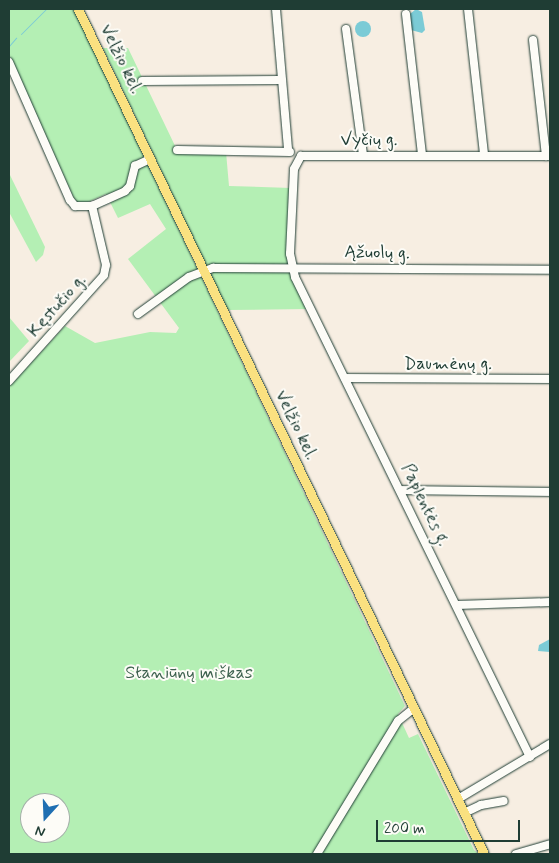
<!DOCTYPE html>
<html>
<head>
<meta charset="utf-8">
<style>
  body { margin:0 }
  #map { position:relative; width:559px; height:863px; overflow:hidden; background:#f7eee2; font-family:Mynerve,sans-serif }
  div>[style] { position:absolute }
  .green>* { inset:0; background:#b4efb4 }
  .water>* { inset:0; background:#7bcbd6 }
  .round { border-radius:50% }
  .stream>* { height:1px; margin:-0.5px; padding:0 0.5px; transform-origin:0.5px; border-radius:0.5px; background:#7bcbd6 }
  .roads { filter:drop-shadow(0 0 1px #1f3d34) drop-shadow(0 0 1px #1f3d34) }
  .minor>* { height:8px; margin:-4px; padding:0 4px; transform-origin:4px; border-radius:4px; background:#fdfcf7 }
  .major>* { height:9px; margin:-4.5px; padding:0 4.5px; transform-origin:4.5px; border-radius:4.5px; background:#fae180 }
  span { translate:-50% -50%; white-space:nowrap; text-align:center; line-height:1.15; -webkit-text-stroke:4px #fdfcf7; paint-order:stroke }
  .street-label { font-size:18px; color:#1f3d34 }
  .park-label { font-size:18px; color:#3d614e }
  .frame { position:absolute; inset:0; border:10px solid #1f3d34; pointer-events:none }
  .north { position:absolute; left:20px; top:793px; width:50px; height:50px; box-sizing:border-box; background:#fdfcf7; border:1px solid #a4b0a9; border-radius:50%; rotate:200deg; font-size:14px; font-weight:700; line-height:20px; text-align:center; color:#1f3d34 }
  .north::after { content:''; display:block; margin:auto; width:18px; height:22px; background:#1f6fb2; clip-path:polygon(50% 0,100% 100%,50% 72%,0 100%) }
  .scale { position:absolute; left:376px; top:820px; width:144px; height:22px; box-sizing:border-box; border:2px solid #1f3d34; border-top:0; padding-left:6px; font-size:15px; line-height:18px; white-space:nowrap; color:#1f3d34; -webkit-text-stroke:4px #fdfcf7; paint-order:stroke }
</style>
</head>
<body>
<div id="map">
  <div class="green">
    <i style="clip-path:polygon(evenodd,9px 9px,74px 9px,405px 706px,398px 714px,409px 738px,418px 734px,474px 850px,479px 854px,9px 854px,9px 387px,65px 326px,95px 343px,150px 332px,176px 333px,179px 328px,128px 259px,166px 229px,150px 204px,118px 218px,106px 194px,88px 202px,76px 203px,9px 54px,9px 9px,30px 803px,60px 803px,60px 833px,30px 833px,30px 803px)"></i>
    <i style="clip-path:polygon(103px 48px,128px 48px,178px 152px,226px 152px,229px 186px,291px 188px,289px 270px,308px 309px,227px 310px)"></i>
    <i style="clip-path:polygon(9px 173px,45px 247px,43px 255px,36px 262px,9px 212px)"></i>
    <i style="clip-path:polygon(9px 317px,29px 341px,9px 362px)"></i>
  </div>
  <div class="water">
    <i style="clip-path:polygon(416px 9px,422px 12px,425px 30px,422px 33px,411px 30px,410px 14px)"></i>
    <i class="round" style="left:355px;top:21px;width:16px;height:16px"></i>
    <i style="clip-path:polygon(550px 639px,550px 652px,538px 651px,539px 645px)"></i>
  </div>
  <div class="stream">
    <i style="left:21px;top:34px;width:35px;rotate:-45deg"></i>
    <i style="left:9px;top:46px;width:11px;rotate:-49deg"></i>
  </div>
  <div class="roads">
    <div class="minor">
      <i style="left:276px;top:9px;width:142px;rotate:85.1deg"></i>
      <i style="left:468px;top:9px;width:147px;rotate:83.7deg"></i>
      <i style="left:406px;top:14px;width:142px;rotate:83.5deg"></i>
      <i style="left:346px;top:29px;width:127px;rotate:82.3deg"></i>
      <i style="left:533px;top:40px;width:117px;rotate:83.6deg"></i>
      <i style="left:9px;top:62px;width:151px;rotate:66.2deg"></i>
      <i style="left:70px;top:200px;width:8px;rotate:50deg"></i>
      <i style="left:75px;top:206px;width:17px"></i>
      <i style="left:92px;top:206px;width:36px;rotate:-24deg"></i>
      <i style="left:125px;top:191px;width:7px;rotate:-45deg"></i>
      <i style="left:130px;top:186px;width:21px;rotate:-76deg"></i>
      <i style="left:135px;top:166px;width:17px;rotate:-25deg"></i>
      <i style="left:142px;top:81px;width:138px;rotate:-0.4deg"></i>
      <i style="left:177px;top:150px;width:113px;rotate:1deg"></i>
      <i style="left:138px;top:314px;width:63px;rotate:-36deg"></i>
      <i style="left:189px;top:277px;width:26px;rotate:-21deg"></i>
      <i style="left:213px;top:268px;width:337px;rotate:0.3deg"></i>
      <i style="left:345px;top:378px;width:205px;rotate:0.3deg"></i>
      <i style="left:9px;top:381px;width:142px;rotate:-48.1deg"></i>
      <i style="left:104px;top:275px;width:10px;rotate:-79deg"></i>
      <i style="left:106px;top:265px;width:61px;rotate:-103.3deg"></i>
      <i style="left:402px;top:490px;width:148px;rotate:0.8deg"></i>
      <i style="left:457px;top:605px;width:93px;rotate:-1.8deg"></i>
      <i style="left:530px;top:757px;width:534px;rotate:-116.09deg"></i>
      <i style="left:295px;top:277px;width:24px;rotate:-102deg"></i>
      <i style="left:290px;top:254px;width:85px;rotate:-87.3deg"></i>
      <i style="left:294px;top:169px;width:15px;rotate:-62deg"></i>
      <i style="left:301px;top:156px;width:249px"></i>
      <i style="left:458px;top:799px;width:107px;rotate:-30.9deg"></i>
      <i style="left:464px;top:813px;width:19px;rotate:-25deg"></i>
      <i style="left:481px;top:805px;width:23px;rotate:-10deg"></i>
      <i style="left:317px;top:854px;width:156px;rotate:-58.7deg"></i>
      <i style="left:398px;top:721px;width:21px;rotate:-39deg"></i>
      <i style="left:516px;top:854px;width:35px;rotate:-16deg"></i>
    </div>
    <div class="major">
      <i style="left:78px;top:9px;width:937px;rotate:64.34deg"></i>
    </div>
  </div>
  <div class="street-label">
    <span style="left:121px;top:59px;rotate:64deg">Velžio kel.</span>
    <span style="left:369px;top:140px">Vyčių g.</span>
    <span style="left:377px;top:253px;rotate:1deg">Ąžuolų g.</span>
    <span style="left:57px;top:306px;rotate:-48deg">Kęstučio g.</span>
    <span style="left:448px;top:364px">Daumėnų g.</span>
    <span style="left:296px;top:425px;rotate:64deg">Velžio kel.</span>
    <span style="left:425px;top:505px;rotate:64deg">Paplentės g.</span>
  </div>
  <div class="park-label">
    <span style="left:189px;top:673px">Staniūnų miškas</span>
  </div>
  <div class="frame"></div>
  <div class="north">N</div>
  <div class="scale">200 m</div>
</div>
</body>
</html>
